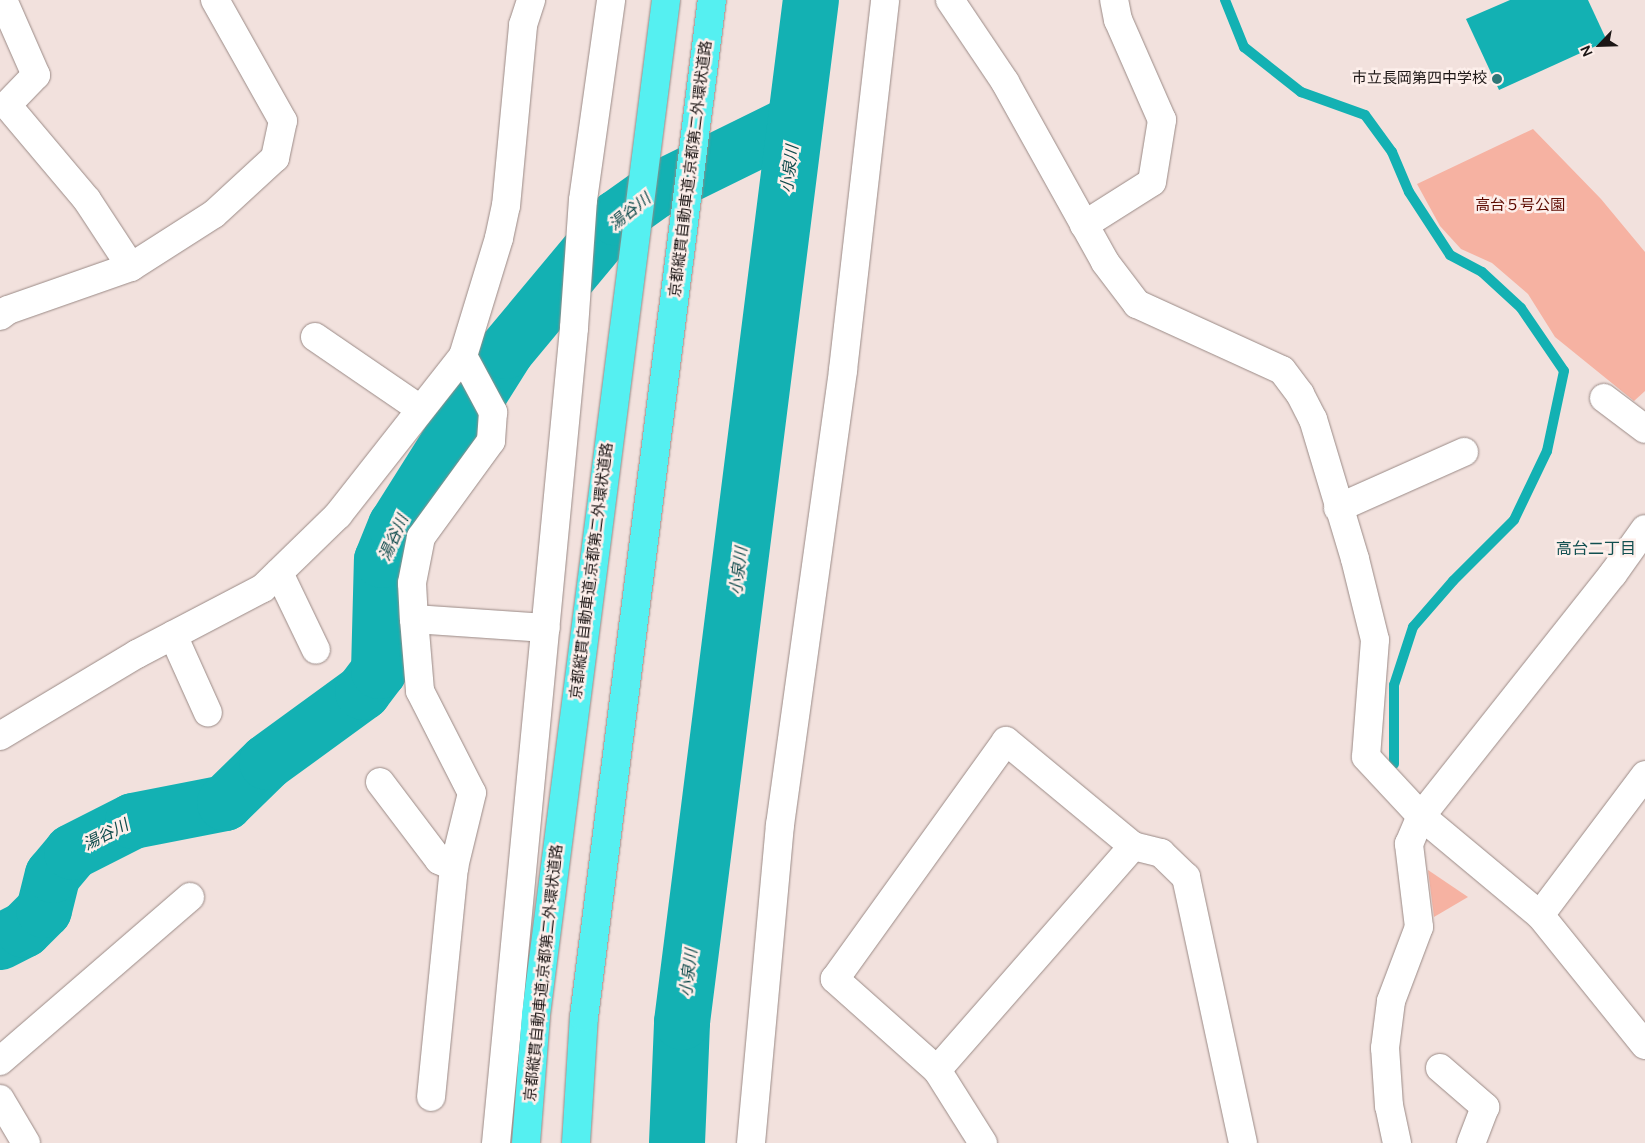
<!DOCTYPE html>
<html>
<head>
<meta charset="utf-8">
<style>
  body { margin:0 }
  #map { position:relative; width:1645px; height:1143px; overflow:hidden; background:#f2e1dd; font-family:"DM Sans","Noto Sans JP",sans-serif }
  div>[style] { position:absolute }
  .green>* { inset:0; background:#f6b2a2 }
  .water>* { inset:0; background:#13b1b3 }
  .stream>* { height:10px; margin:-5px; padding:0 5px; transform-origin:5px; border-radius:5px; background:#13b1b3 }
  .river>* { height:56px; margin:-28px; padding:0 28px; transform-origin:28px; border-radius:28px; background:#13b1b3 }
  .roads { filter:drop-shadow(0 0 1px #9a8a86) drop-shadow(0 0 1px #9a8a86) }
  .minor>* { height:28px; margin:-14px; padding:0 14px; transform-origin:14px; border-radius:14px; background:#fff }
  .highway>* { height:28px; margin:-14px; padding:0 14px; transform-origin:14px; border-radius:14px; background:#55f0f1 }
  .dots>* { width:14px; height:14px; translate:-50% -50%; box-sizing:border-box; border:2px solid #fdefeb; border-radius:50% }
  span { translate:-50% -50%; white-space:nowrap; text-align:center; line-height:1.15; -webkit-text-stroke:5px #fdefeb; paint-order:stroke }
  .poi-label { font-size:15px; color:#1d1716 }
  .right { translate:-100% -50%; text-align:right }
  .street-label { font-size:15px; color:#1d1716 }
  .park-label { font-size:15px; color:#5c0a00 }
  .water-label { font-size:16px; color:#0e4a4b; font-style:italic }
  .neighbourhood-label { font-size:16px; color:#114f50 }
  .north { position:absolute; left:1575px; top:20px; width:50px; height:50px; -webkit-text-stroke:4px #fdefeb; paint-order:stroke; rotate:246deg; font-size:14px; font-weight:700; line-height:20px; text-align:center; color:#1d1716 }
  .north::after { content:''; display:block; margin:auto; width:18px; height:22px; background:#1d1716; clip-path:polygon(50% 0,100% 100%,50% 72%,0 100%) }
</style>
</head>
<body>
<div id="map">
  <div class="green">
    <i style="clip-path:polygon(1533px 129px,1601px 199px,1645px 252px,1645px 391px,1634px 401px,1555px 337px,1528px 294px,1492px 263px,1461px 249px,1440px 226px,1417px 184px)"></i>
    <i style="clip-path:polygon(1428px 870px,1468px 897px,1434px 917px)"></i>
  </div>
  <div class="water">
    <i style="clip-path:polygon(1510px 0,1588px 0,1607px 41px,1499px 90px,1466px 19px)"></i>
  </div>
  <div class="stream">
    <i style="left:1225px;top:0;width:51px;rotate:68deg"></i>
    <i style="left:1244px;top:47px;width:73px;rotate:38.3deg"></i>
    <i style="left:1301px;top:92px;width:68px;rotate:19.8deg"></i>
    <i style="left:1365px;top:115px;width:46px;rotate:53.9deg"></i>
    <i style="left:1392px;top:152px;width:43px;rotate:67deg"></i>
    <i style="left:1409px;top:192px;width:75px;rotate:56.9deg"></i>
    <i style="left:1450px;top:255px;width:36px;rotate:28deg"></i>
    <i style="left:1482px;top:272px;width:53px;rotate:42.7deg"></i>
    <i style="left:1521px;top:308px;width:76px;rotate:55.7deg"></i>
    <i style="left:1564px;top:371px;width:82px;rotate:102deg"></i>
    <i style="left:1547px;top:451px;width:76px;rotate:115.6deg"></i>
    <i style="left:1514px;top:520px;width:86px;rotate:135deg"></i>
    <i style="left:1453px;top:581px;width:61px;rotate:131deg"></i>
    <i style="left:1413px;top:627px;width:61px;rotate:108.1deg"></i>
    <i style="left:1394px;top:685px;width:79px;rotate:90deg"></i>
  </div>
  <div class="river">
    <i style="left:0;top:942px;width:27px;rotate:-27deg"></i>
    <i style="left:24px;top:930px;width:28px;rotate:-45deg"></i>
    <i style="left:44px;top:910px;width:36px;rotate:-76deg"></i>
    <i style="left:53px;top:875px;width:30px;rotate:-50deg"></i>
    <i style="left:72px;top:852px;width:68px;rotate:-26.9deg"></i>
    <i style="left:133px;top:821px;width:94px;rotate:-11.1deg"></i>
    <i style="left:225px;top:803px;width:59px;rotate:-44.3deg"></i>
    <i style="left:267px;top:762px;width:119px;rotate:-36.1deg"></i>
    <i style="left:363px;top:692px;width:26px;rotate:-53deg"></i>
    <i style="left:379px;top:671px;width:111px;rotate:-88.5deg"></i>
    <i style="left:382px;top:560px;width:37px;rotate:-68deg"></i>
    <i style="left:396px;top:526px;width:207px;rotate:-57.8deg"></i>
    <i style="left:506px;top:351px;width:173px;rotate:-50.2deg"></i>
    <i style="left:617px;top:218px;width:47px;rotate:-35.4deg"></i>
    <i style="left:655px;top:191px;width:156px;rotate:-26.2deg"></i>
    <i style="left:677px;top:1143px;width:121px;rotate:-87.6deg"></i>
    <i style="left:682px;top:1022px;width:1030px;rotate:-82.81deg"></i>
  </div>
  <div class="roads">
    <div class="minor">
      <i style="left:3px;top:0;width:82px;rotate:66.3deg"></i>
      <i style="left:36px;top:75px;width:42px;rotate:134deg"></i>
      <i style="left:7px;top:105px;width:124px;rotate:49.9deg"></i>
      <i style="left:87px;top:200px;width:80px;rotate:56.7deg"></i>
      <i style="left:950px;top:0;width:99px;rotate:56.1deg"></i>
      <i style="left:1005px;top:82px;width:206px;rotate:60.9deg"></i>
      <i style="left:1105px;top:262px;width:53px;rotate:52.7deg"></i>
      <i style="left:1137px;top:304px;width:159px;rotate:24.5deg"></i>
      <i style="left:1282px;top:370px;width:30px;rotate:53deg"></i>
      <i style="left:1300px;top:394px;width:28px;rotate:63deg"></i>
      <i style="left:1313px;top:419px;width:146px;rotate:73.3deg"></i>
      <i style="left:1355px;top:559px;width:83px;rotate:76.1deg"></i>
      <i style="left:1375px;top:640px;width:117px;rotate:94.4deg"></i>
      <i style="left:1366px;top:757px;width:81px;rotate:47deg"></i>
      <i style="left:1421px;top:816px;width:155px;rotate:39.8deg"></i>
      <i style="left:1540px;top:915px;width:167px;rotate:51.1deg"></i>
      <i style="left:1084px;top:225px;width:80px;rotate:-32.3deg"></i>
      <i style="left:1152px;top:182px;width:63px;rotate:-80.8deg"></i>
      <i style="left:1162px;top:120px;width:109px;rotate:-113.7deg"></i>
      <i style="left:1118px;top:20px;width:20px;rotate:-101deg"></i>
      <i style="left:0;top:316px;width:10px;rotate:-37deg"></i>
      <i style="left:8px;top:310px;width:130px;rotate:-19.3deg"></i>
      <i style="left:131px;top:267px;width:98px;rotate:-32.6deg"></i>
      <i style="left:214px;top:214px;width:83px;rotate:-42.6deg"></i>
      <i style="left:275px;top:158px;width:38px;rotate:-78deg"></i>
      <i style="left:283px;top:121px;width:139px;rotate:-119.3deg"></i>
      <i style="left:315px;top:337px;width:127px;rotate:34.4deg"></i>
      <i style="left:463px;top:356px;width:64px;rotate:61.8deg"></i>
      <i style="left:493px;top:412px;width:29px;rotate:94deg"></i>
      <i style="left:491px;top:441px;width:119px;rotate:126.1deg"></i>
      <i style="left:421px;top:537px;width:47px;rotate:101.1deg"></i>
      <i style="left:412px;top:583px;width:36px;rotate:87deg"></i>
      <i style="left:414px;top:619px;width:132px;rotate:3.9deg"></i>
      <i style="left:1604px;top:398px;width:51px;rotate:37.1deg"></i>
      <i style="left:1338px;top:508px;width:138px;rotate:-24deg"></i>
      <i style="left:279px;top:573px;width:85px;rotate:64.3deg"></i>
      <i style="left:414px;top:619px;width:72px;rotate:85.2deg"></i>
      <i style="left:420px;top:691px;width:114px;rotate:63deg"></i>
      <i style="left:472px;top:793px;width:76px;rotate:103.7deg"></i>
      <i style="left:454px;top:867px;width:231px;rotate:95.7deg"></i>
      <i style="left:173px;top:635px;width:85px;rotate:65.8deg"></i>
      <i style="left:0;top:736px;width:160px;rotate:-30.9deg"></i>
      <i style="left:137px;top:654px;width:142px;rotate:-27.6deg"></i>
      <i style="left:263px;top:588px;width:105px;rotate:-44.2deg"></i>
      <i style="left:338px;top:515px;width:202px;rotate:-51.8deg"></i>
      <i style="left:463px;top:356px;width:123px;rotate:-73deg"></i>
      <i style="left:499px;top:238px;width:33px;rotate:-78deg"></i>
      <i style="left:506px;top:206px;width:182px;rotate:-84.6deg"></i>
      <i style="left:523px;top:25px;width:26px;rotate:-72deg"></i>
      <i style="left:380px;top:782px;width:98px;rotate:52.9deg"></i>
      <i style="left:439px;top:860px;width:17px;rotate:25deg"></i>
      <i style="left:1540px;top:915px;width:175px;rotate:-53.1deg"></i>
      <i style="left:0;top:1061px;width:251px;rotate:-40.8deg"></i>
      <i style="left:1440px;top:1068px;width:60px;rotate:40.9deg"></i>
      <i style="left:1485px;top:1107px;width:39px;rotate:111deg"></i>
      <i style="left:937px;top:1070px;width:298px;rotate:-48.8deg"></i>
      <i style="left:1133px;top:846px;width:29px;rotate:14deg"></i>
      <i style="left:1161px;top:853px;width:35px;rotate:44deg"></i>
      <i style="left:1186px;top:877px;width:272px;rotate:77.9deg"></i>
      <i style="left:0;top:1099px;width:51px;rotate:59.4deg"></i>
      <i style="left:496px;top:1143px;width:819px;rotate:-84.53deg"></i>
      <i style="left:574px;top:328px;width:128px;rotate:-86deg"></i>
      <i style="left:583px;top:200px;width:202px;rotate:-82deg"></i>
      <i style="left:751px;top:1143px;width:319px;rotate:-84.8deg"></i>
      <i style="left:780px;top:825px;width:459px;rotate:-82.1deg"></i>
      <i style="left:843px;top:370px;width:372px;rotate:-83.5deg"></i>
      <i style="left:983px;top:1143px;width:86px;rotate:-122.2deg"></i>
      <i style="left:937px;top:1070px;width:137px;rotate:-138.3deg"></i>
      <i style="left:835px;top:979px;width:293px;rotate:-54.3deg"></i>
      <i style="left:1006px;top:741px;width:165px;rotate:39.6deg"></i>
      <i style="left:1397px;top:1143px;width:38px;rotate:-102deg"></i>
      <i style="left:1389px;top:1106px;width:58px;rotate:-93.9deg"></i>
      <i style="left:1385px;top:1048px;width:47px;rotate:-82.7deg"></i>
      <i style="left:1391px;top:1001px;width:79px;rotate:-69.3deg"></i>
      <i style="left:1419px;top:927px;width:84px;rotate:-96.9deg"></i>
      <i style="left:1409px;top:844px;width:30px;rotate:-67deg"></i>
      <i style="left:1421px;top:816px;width:309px;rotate:-51.6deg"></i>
      <i style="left:1613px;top:574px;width:55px;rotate:-54.6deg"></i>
    </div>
    <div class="highway">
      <i style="left:526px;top:1143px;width:128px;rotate:-85.5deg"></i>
      <i style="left:536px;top:1015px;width:1023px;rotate:-82.7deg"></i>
      <i style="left:576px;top:1143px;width:126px;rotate:-86.4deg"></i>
      <i style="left:584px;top:1017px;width:1025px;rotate:-82.83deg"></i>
    </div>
  </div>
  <div class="dots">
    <i style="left:1497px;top:79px;background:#2d7777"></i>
  </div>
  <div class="poi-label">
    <span class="right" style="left:1487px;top:79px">市立長岡第四中学校</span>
  </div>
  <div class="street-label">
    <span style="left:691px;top:169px;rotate:-83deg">京都縦貫自動車道;京都第二外環状道路</span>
    <span style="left:592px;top:571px;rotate:-83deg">京都縦貫自動車道;京都第二外環状道路</span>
    <span style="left:544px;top:973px;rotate:-84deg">京都縦貫自動車道;京都第二外環状道路</span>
  </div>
  <div class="park-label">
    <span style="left:1520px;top:206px">高台５号公園</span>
  </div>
  <div class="water-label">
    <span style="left:790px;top:169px;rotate:-83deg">小泉川</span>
    <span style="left:630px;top:212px;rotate:-39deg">湯谷川</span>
    <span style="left:394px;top:538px;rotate:-66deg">湯谷川</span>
    <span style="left:739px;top:571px;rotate:-83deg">小泉川</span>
    <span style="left:106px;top:835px;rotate:-27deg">湯谷川</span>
    <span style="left:689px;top:973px;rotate:-83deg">小泉川</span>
  </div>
  <div class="neighbourhood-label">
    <span style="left:1596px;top:549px">高台二丁目</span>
  </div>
  <div class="north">N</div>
</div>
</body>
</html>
